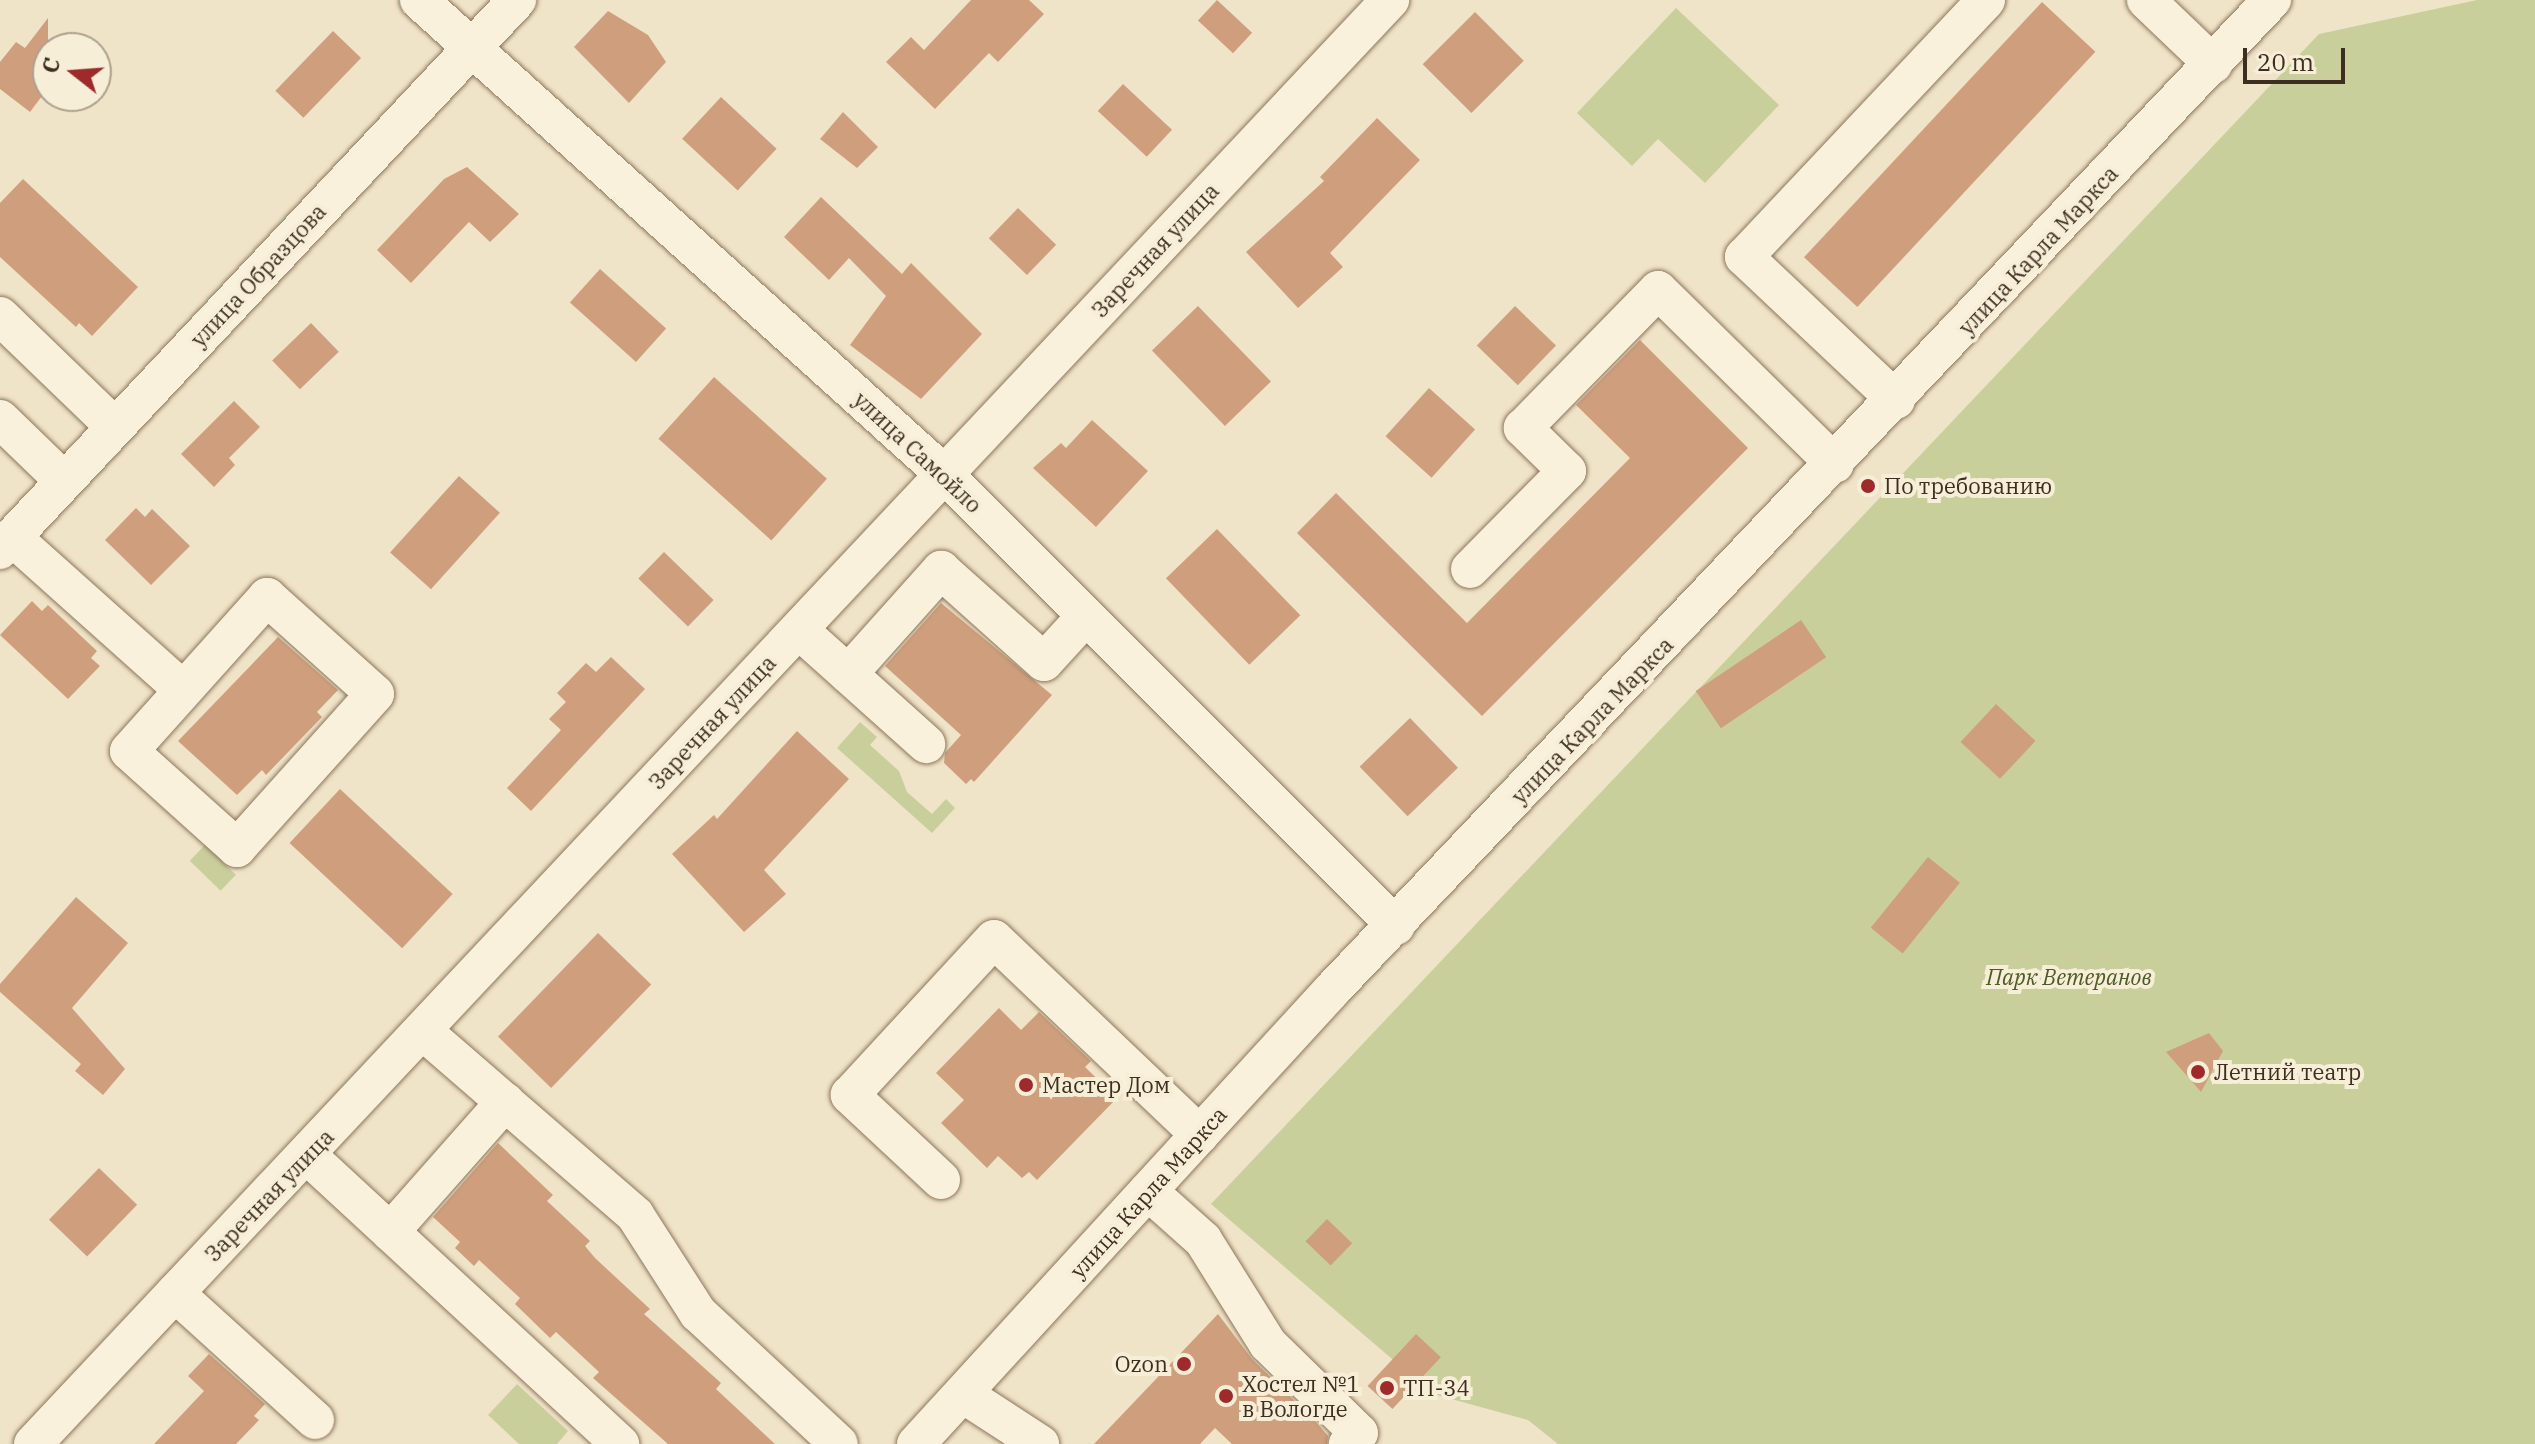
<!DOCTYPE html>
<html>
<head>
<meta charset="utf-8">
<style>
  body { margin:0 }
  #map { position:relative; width:2535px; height:1444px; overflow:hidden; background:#f0e4c8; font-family:"IBM Plex Serif",serif }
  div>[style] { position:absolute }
  .green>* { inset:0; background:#c9cf9b; transform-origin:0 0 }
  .building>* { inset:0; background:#cf9f7d; transform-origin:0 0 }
  .roads { filter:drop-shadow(0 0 2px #8d765c) drop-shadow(0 0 2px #8d765c) }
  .minor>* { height:38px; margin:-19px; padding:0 19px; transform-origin:19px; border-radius:19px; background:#faf1dc }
  .dots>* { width:22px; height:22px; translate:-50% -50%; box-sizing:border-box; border:4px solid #f7eed8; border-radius:50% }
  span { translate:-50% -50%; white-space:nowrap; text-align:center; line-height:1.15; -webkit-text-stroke:8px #f7eed8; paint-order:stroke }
  .street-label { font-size:22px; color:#3d2e20 }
  .poi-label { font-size:22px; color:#3d2e20 }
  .left { translate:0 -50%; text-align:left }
  .right { translate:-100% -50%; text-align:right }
  .park-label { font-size:22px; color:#4d5a26; font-style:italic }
  .north { position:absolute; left:32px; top:32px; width:80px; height:80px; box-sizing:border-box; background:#f7eed8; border:2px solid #ada18e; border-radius:50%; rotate:287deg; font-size:22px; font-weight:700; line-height:32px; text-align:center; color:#3d2e20 }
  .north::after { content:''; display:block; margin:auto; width:28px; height:36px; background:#9e2a2b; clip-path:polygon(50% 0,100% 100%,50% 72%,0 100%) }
  .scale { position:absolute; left:2243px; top:48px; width:102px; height:36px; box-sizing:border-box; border:4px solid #3d2e20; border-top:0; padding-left:10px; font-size:24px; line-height:28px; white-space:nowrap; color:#3d2e20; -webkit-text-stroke:6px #f7eed8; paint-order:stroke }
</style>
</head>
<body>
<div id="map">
  <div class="green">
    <i style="clip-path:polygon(2477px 0,2535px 0,2535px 1444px,1558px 1444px,1528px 1420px,1433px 1394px,1211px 1204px,2319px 34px)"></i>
    <i style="clip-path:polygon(1676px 8px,1779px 105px,1705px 183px,1658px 139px,1632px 166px,1577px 113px)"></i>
    <i style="clip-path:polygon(860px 722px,877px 737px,870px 745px,899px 771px,907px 792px,932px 814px,946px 799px,955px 808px,932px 833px,837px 748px)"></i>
    <i style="left:205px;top:845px;width:43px;height:22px;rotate:44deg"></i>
    <i style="clip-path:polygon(517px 1384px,568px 1431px,557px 1444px,519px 1444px,488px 1415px)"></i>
  </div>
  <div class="building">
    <i style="clip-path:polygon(971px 0,1029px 0,1044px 14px,998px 62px,989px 53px,935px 109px,886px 62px,911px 37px,924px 50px)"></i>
    <i style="left:1217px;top:0;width:48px;height:28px;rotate:43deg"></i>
    <i style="left:2042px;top:2px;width:73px;height:349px;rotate:43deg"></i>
    <i style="clip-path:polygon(608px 11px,648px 35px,666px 62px,629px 103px,574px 47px)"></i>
    <i style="left:1475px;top:12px;width:69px;height:74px;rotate:45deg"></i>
    <i style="clip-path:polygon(48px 18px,48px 88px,30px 112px,0 89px,0 62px,16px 42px,25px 48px)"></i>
    <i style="left:333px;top:31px;width:39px;height:83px;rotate:44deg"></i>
    <i style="left:1123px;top:84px;width:67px;height:37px;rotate:43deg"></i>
    <i style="left:721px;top:97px;width:76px;height:57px;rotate:43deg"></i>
    <i style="clip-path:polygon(843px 112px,878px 147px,857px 168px,820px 139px)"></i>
    <i style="clip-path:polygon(1377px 118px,1420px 160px,1330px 253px,1343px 267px,1298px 308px,1246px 252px,1324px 181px,1320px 177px)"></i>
    <i style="clip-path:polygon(467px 167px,519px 214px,490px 242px,469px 222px,411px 283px,377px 250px,444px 179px)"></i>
    <i style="clip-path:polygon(23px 179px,138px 287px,92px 336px,79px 323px,76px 327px,0 257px,0 203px)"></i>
    <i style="clip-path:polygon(821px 197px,902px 274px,911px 263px,982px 334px,921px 399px,850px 345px,886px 296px,849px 258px,829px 280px,784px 237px)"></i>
    <i style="left:1018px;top:208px;width:53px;height:42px;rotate:44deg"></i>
    <i style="left:600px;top:269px;width:89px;height:45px;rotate:42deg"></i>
    <i style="left:1198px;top:306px;width:105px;height:64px;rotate:46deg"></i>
    <i style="left:1515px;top:306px;width:57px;height:55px;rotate:44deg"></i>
    <i style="left:311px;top:323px;width:40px;height:54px;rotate:46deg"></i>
    <i style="clip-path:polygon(1640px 340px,1748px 448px,1482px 716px,1297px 533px,1336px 493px,1467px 623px,1630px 458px,1576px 405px)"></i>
    <i style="left:714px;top:377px;width:152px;height:83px;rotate:42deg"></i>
    <i style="left:1429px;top:388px;width:62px;height:65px;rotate:42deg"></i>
    <i style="clip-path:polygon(234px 401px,260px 427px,229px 458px,235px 465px,214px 487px,181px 454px)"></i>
    <i style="clip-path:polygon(1092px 420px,1148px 471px,1096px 527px,1033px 468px,1061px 443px,1066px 448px)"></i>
    <i style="left:459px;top:476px;width:55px;height:103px;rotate:42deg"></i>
    <i style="clip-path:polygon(136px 508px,145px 517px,152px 509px,190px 546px,151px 585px,105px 540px)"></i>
    <i style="left:1217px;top:529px;width:120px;height:71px;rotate:46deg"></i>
    <i style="left:664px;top:552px;width:69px;height:37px;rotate:44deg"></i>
    <i style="clip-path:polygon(32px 601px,42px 611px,48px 605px,97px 651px,91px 658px,100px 666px,68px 699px,0 635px)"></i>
    <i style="clip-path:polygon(941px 603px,1052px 695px,974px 782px,971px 779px,966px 784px,944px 763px,945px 753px,961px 735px,885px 666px)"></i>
    <i style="left:1801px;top:620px;width:45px;height:127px;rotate:56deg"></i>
    <i style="clip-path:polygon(278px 637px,338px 690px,317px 712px,322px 717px,266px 775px,262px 770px,237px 795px,178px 741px)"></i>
    <i style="clip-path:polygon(611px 657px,645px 689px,531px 811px,507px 788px,561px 730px,549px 719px,566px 702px,557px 693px,586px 663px,596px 672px)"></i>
    <i style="left:1996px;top:704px;width:54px;height:52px;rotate:43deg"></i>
    <i style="left:1410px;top:718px;width:69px;height:70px;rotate:46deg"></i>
    <i style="clip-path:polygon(797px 731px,849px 779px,764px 870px,786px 894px,744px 932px,672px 854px,714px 815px,717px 819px)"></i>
    <i style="left:340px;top:789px;width:154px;height:74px;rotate:43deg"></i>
    <i style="left:1928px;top:857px;width:41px;height:91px;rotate:39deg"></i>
    <i style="clip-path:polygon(76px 897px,128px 943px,72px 1008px,125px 1069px,103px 1095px,75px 1071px,81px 1064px,0 992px,0 984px)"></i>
    <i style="left:598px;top:933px;width:74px;height:144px;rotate:44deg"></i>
    <i style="clip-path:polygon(999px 1008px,1021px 1030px,1039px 1012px,1091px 1061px,1085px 1067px,1117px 1098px,1037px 1180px,1029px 1172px,1022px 1178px,998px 1156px,987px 1168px,941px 1123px,964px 1100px,936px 1073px)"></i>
    <i style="clip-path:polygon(2209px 1033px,2223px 1051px,2201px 1092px,2166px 1052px)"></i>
    <i style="clip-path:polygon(498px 1143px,553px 1195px,547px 1201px,590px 1241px,585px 1246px,595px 1258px,650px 1309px,644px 1314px,721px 1383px,716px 1389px,775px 1444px,668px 1444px,593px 1378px,599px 1372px,556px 1332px,550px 1338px,515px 1304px,520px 1298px,479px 1260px,474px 1266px,455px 1248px,460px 1242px,433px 1217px)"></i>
    <i style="left:99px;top:1168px;width:53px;height:72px;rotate:44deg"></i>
    <i style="left:1327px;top:1219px;width:35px;height:31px;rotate:44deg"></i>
    <i style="clip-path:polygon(1218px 1314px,1252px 1359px,1316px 1422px,1328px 1436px,1327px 1444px,1232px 1444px,1215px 1428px,1200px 1444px,1094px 1444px)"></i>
    <i style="left:1416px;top:1334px;width:34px;height:71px;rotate:43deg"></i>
    <i style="clip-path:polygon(209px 1354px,265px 1404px,254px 1416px,259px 1420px,236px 1444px,154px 1444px,204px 1391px,188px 1376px)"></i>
  </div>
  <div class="roads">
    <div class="minor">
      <i style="left:419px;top:0;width:707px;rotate:42.08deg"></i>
      <i style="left:944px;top:474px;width:639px;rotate:45deg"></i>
      <i style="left:2146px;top:0;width:93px;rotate:43.7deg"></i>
      <i style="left:0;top:316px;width:160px;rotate:44deg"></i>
      <i style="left:1896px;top:400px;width:209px;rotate:-136.7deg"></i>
      <i style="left:1744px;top:257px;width:353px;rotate:-46.7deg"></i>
      <i style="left:0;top:419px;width:89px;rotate:44.1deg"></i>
      <i style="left:12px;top:537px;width:229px;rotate:41.8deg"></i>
      <i style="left:0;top:550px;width:755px;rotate:-46.77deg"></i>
      <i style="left:1470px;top:569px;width:138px;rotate:-45.3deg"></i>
      <i style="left:1567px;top:471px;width:62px;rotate:-135.7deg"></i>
      <i style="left:1523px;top:428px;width:193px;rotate:-45.6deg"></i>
      <i style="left:1658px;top:290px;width:248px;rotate:44.5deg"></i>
      <i style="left:267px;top:597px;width:145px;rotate:41.9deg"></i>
      <i style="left:375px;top:694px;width:207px;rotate:131.9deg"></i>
      <i style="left:237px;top:848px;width:145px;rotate:-138.1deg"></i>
      <i style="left:129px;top:751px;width:207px;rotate:-48.1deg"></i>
      <i style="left:799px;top:630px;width:171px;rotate:41.9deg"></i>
      <i style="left:848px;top:674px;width:140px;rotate:-48.2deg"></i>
      <i style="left:941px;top:570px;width:138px;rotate:41.8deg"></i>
      <i style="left:1044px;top:662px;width:62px;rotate:-47.6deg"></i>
      <i style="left:424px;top:1032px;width:279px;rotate:40.9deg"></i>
      <i style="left:635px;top:1215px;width:117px;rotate:57.3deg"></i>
      <i style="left:698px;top:1313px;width:192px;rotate:42.9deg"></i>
      <i style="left:308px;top:1156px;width:425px;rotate:42.7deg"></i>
      <i style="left:941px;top:1180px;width:125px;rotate:-137deg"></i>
      <i style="left:850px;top:1095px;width:212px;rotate:-47.3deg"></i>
      <i style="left:994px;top:939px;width:284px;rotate:43.6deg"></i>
      <i style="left:1148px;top:1191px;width:74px;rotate:41.7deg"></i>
      <i style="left:1203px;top:1240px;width:123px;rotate:58deg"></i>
      <i style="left:1268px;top:1344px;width:127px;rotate:44.4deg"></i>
      <i style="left:1359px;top:1433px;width:16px;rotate:135deg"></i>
      <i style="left:390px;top:1232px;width:174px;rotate:-48.5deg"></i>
      <i style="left:175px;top:1293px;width:189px;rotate:42.2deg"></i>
      <i style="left:963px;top:1394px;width:92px;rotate:33deg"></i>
      <i style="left:33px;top:1444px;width:1982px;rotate:-46.78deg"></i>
      <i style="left:916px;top:1444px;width:617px;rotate:-47.5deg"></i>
      <i style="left:1333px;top:989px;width:1364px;rotate:-46.49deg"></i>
    </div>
  </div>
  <div class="dots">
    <i style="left:1868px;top:486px;background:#9e2a2b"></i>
    <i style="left:2198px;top:1072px;background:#9e2a2b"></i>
    <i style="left:1026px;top:1085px;background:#9e2a2b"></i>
    <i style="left:1184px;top:1364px;background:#9e2a2b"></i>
    <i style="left:1387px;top:1388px;background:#9e2a2b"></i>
    <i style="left:1226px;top:1396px;background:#9e2a2b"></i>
  </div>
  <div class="street-label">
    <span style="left:1155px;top:250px;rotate:-47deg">Заречная улица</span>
    <span style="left:2038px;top:250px;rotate:-47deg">улица Карла Маркса</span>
    <span style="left:258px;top:275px;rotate:-47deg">улица Образцова</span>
    <span style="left:918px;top:452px;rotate:43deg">улица Самойло</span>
    <span style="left:1592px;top:720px;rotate:-46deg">улица Карла Маркса</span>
    <span style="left:712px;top:722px;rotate:-47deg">Заречная улица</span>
    <span style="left:1148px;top:1192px;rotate:-48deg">улица Карла Маркса</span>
    <span style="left:269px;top:1195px;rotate:-46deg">Заречная улица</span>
  </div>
  <div class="poi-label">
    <span class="left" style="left:1884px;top:486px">По требованию</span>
    <span class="left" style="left:2214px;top:1072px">Летний театр</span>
    <span class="left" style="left:1042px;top:1085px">Мастер Дом</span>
    <span class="right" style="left:1168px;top:1364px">Ozon</span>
    <span class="left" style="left:1242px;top:1396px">Хостел №1<br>в Вологде</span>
    <span class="left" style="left:1403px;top:1388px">ТП-34</span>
  </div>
  <div class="park-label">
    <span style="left:2069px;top:977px">Парк Ветеранов</span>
  </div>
  <div class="north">С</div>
  <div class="scale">20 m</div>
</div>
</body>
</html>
